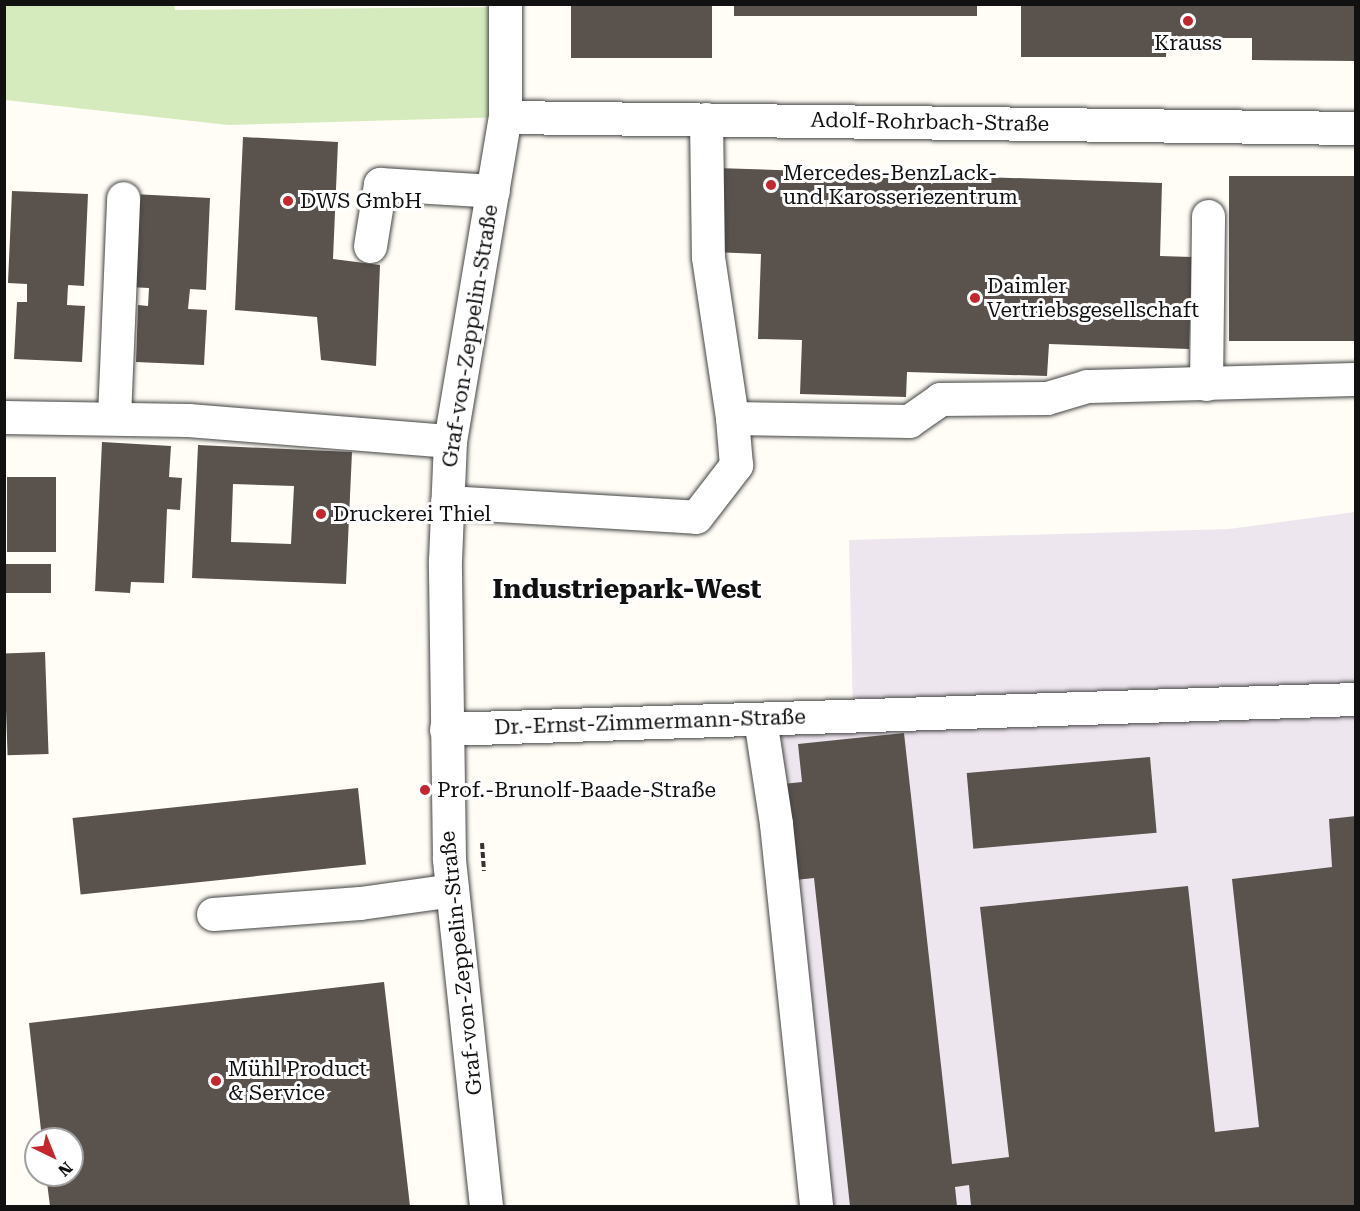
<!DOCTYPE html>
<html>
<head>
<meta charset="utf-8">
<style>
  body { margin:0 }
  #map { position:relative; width:1360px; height:1211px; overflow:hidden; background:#fffdf5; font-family:"Roboto Serif",serif }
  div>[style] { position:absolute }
  .industrial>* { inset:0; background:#eee6ef }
  .green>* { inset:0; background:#d5ebbd }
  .building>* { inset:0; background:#5a524d; transform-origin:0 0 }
  .path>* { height:4px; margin-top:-2px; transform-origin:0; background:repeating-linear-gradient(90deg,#333 0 6px,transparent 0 9px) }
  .roads { filter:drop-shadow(0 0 2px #444) drop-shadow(0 0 2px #444) }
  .minor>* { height:33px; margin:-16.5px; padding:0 16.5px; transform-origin:16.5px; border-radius:16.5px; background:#fff }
  .dots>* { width:16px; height:16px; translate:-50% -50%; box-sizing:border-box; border:3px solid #fff; border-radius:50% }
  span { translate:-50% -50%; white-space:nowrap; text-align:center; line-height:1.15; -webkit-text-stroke:6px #fff; paint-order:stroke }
  .poi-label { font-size:21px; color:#111 }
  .left { translate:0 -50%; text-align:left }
  .street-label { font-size:21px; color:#111 }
  .district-label { font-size:27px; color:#111; font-weight:700 }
  .frame { position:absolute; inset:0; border:6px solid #111; pointer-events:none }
  .north { position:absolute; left:24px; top:1127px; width:60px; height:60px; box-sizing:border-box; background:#fff; border:2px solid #a0a0a0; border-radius:50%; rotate:137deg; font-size:16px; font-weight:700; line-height:24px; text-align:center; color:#111 }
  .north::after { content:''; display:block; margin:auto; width:21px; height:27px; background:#c4262e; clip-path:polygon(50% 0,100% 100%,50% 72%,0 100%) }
</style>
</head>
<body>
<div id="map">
  <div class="industrial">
    <i style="clip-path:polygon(1355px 512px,1355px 1206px,804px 1206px,760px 719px,853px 715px,849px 540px,1229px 529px)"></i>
  </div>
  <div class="green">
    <i style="clip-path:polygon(174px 4px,175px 10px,505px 7px,505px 117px,228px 125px,5px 100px,5px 5px)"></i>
  </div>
  <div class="building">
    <i style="left:571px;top:4px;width:141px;height:54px"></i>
    <i style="left:734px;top:4px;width:243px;height:12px"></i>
    <i style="clip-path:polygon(1021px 4px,1356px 4px,1356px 61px,1252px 60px,1252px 38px,1167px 38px,1166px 57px,1021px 57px)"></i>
    <i style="clip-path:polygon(243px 137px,338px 142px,333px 259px,380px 265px,376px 366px,321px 360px,317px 317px,235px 310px)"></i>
    <i style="clip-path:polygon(716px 168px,1162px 183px,1160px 256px,1192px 257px,1189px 349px,1049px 344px,1047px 376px,907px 372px,906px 397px,800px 394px,802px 340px,758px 339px,761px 254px,713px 252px)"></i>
    <i style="left:1229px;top:176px;width:127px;height:165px"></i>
    <i style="clip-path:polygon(12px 191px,88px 194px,84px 286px,68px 285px,67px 305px,85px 306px,82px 362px,14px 359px,17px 302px,27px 302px,27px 284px,8px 283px)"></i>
    <i style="clip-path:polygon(133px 194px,210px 198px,206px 290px,190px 289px,188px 309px,207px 310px,204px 365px,136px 362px,138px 305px,148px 306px,149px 288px,129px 287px)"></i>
    <i style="clip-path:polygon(102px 442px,171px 446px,169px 477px,182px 478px,180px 510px,167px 509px,164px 583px,131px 582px,130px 593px,95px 591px)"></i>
    <i style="clip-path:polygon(evenodd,198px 445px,352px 452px,346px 584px,192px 578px,198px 445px,233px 484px,294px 486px,291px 544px,231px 542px,233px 484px)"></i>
    <i style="left:7px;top:477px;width:49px;height:75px"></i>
    <i style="left:4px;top:564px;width:47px;height:29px"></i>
    <i style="left:45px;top:652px;width:102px;height:41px;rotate:88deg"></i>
    <i style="clip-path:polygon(904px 733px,952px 1164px,1009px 1157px,980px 907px,1188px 886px,1215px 1132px,1259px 1127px,1232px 879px,1332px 867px,1329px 819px,1356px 816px,1356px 1206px,971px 1206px,969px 1185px,955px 1187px,957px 1206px,850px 1206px,814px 878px,795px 880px,783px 784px,802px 782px,798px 744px)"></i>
    <i style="left:1150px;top:757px;width:76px;height:184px;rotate:85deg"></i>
    <i style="left:358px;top:788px;width:77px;height:287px;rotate:84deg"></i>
    <i style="clip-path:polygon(384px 982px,410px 1206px,50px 1206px,46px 1175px,72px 1175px,72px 1139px,42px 1139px,29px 1023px)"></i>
  </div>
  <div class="path">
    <i style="left:482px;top:843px;width:28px;rotate:86deg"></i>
  </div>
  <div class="roads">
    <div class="minor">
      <i style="left:505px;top:117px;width:851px;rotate:0.74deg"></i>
      <i style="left:706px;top:119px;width:138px;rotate:89.2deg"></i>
      <i style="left:708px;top:257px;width:163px;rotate:81.5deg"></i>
      <i style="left:370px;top:246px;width:63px;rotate:-80.8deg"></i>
      <i style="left:380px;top:184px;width:113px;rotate:3.5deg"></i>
      <i style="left:1206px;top:384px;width:168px;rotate:-89.3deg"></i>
      <i style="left:4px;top:417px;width:184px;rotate:0.9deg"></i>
      <i style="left:188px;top:420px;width:263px;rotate:4.6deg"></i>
      <i style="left:114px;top:417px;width:219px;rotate:-87.6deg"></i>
      <i style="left:447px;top:502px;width:249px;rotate:3.4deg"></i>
      <i style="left:696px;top:517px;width:66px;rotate:-52.4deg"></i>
      <i style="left:736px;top:465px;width:47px;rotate:-94.9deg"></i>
      <i style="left:732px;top:418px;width:177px;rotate:1deg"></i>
      <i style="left:909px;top:421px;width:38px;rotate:-35deg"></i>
      <i style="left:940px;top:399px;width:107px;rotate:-0.5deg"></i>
      <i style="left:1047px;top:398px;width:42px;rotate:-16.7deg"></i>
      <i style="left:1087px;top:386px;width:269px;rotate:-1.5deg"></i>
      <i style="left:760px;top:719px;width:106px;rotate:81.3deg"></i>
      <i style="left:776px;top:824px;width:384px;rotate:84deg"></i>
      <i style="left:446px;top:729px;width:910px;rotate:-1.89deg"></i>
      <i style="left:213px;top:914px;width:147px;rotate:-4.3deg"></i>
      <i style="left:360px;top:903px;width:93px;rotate:-8deg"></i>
      <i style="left:486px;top:1206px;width:349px;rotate:-96.1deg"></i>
      <i style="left:449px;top:859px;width:299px;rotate:-90.8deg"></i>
      <i style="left:445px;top:560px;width:119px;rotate:-87.6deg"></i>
      <i style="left:450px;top:441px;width:329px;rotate:-80.4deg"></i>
      <i style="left:505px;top:117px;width:113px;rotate:-90deg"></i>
    </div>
  </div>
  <div class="dots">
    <i style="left:1188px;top:21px;background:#c4262e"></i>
    <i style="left:771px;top:185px;background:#c4262e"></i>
    <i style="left:288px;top:201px;background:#c4262e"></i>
    <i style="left:975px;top:298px;background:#c4262e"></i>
    <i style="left:321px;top:514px;background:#c4262e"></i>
    <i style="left:425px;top:790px;background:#c4262e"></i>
    <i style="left:216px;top:1081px;background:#c4262e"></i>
  </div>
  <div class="poi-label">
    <span style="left:1188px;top:43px">Krauss</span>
    <span class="left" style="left:783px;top:185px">Mercedes-BenzLack-<br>und Karosseriezentrum</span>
    <span class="left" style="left:300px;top:201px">DWS GmbH</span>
    <span class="left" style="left:987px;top:298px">Daimler<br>Vertriebsgesellschaft</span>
    <span class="left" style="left:333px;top:514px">Druckerei Thiel</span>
    <span class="left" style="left:437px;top:790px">Prof.-Brunolf-Baade-Straße</span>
    <span class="left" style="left:228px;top:1081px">Mühl Product<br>&amp; Service</span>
  </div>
  <div class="street-label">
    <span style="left:930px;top:122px;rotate:1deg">Adolf-Rohrbach-Straße</span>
    <span style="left:470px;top:336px;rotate:-81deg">Graf-von-Zeppelin-Straße</span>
    <span style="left:650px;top:722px;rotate:-2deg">Dr.-Ernst-Zimmermann-Straße</span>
    <span style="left:461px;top:963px;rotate:-96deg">Graf-von-Zeppelin-Straße</span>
  </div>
  <div class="district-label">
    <span style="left:627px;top:590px">Industriepark-West</span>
  </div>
  <div class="frame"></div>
  <div class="north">N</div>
</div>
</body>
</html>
